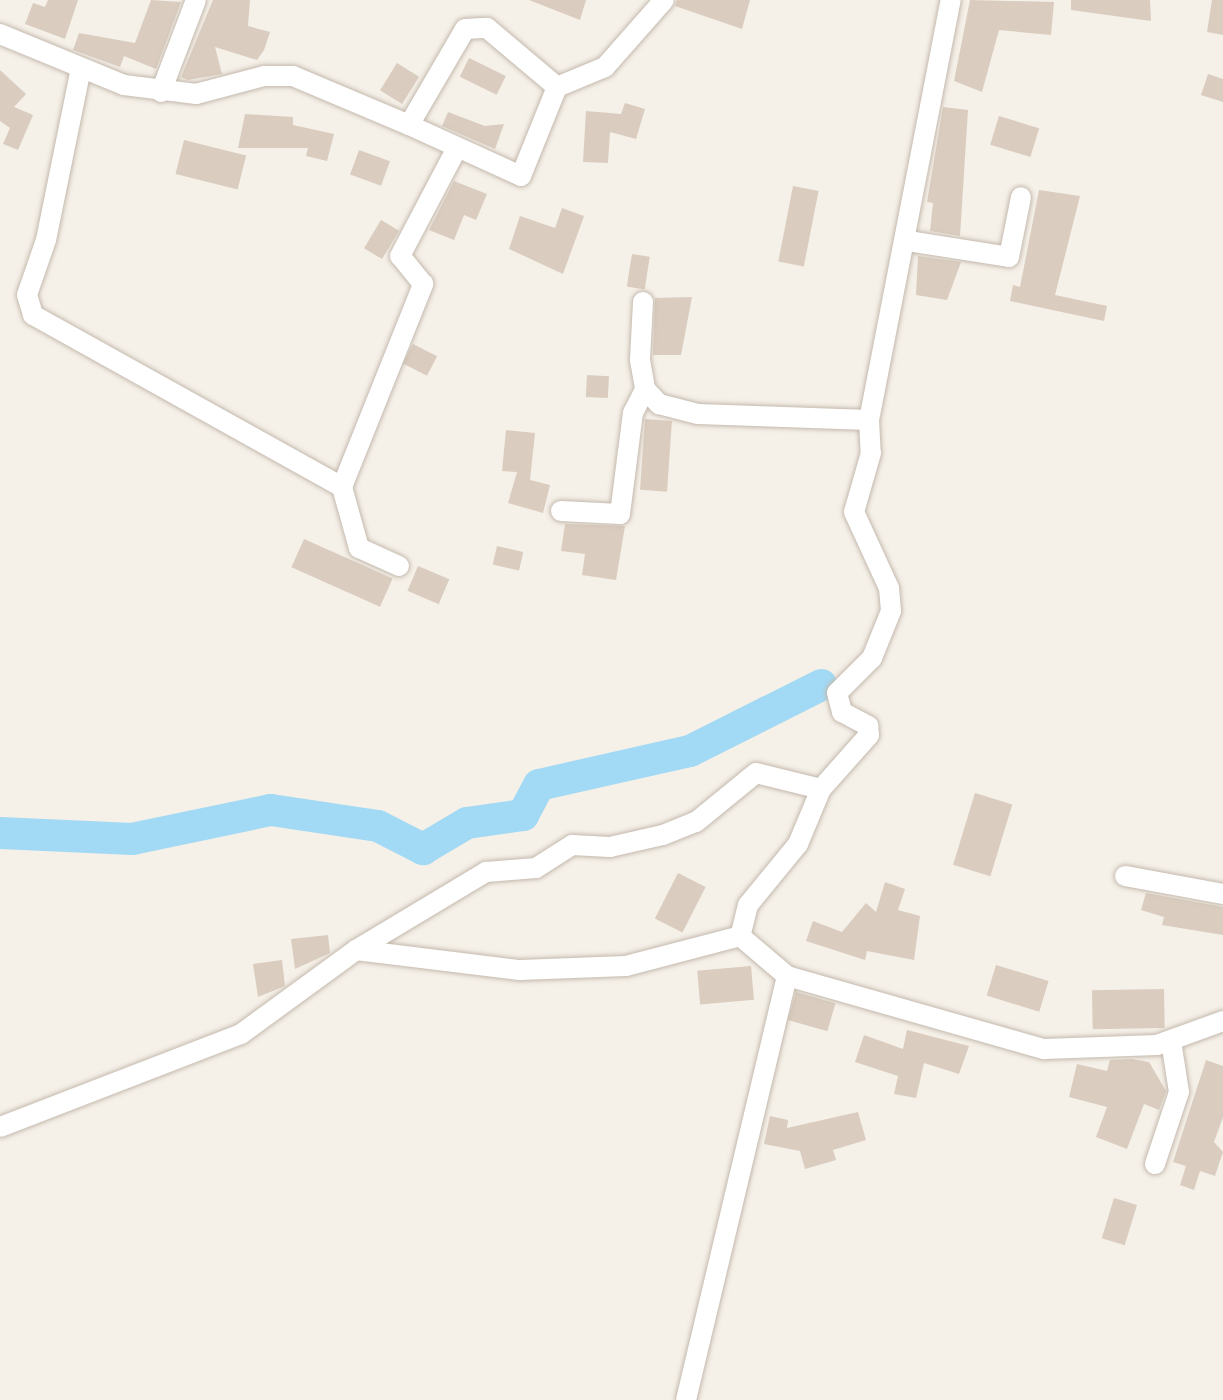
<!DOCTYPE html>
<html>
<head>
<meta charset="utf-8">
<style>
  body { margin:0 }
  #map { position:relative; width:1223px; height:1400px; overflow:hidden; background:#f5f0e8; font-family:Arial,sans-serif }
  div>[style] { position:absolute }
  .river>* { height:32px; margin:-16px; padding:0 16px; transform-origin:16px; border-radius:16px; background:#a2d9f4 }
  .building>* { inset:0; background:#dacdbf; transform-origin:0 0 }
  .roads { filter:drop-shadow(0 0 2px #c4b9ad) drop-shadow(0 0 2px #c4b9ad) }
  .street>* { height:20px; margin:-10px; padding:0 10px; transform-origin:10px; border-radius:10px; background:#fff }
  span { translate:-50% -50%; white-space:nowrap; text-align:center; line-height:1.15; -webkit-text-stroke:6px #fff; paint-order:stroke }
</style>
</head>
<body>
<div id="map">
  <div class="river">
    <i style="left:0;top:833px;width:132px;rotate:2.6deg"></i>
    <i style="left:132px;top:839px;width:142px;rotate:-11.8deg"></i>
    <i style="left:271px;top:810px;width:108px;rotate:8.5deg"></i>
    <i style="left:378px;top:826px;width:51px;rotate:27.1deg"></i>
    <i style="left:423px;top:849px;width:51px;rotate:-30.6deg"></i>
    <i style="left:467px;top:823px;width:57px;rotate:-8.1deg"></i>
    <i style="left:523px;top:815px;width:34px;rotate:-62deg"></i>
    <i style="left:539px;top:785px;width:155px;rotate:-12.7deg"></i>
    <i style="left:690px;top:751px;width:147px;rotate:-26.7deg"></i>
  </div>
  <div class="building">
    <i style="clip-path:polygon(48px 0,78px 0,65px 39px,25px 24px,33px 3px,45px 7px)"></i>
    <i style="clip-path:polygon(151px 0,181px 2px,156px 69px,124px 56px,120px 67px,73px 50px,79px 33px,135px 43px)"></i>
    <i style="clip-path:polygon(213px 0,250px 0,248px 26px,270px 32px,264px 50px,257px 60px,215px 47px,222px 74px,188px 80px,181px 77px)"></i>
    <i style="clip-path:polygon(529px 0,586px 0,580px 20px)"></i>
    <i style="clip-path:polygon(677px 0,750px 0,742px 29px,675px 6px)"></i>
    <i style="clip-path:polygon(970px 0,1054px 2px,1051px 35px,999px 30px,982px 92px,954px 81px)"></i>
    <i style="clip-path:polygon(1071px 0,1150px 0,1151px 21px,1071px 10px)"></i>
    <i style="clip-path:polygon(1212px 0,1223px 0,1223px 35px,1207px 32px)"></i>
    <i style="left:469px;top:58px;width:41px;height:21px;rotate:26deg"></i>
    <i style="left:397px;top:63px;width:26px;height:32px;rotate:32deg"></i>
    <i style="clip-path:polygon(0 70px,26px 94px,14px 107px,33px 115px,18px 150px,3px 144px,10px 128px,0 121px)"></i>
    <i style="clip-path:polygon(1208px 74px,1223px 79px,1223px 102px,1201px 95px)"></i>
    <i style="clip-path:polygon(625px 103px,645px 109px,636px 139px,610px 132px,608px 163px,583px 162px,586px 111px,621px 114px)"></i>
    <i style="clip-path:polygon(943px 107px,968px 110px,960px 236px,930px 231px,933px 203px,927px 202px)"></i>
    <i style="clip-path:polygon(448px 112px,485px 126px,504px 124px,495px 149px,442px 126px)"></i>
    <i style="clip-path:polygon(245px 114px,293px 117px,293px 125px,334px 134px,327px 161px,306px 156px,308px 148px,238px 148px)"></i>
    <i style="left:999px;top:116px;width:42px;height:30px;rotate:17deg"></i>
    <i style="left:184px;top:140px;width:64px;height:35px;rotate:14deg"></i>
    <i style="left:359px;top:150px;width:33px;height:26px;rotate:20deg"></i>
    <i style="clip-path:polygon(454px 181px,487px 194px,476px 220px,464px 215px,454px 240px,429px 230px)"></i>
    <i style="left:793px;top:186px;width:26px;height:77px;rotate:11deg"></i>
    <i style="clip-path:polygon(1039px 190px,1080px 196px,1055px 295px,1107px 306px,1104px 321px,1010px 301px,1013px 285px,1020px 287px)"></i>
    <i style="clip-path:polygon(562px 208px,584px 216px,563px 274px,509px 249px,520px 216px,555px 228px)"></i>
    <i style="left:381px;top:220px;width:21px;height:33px;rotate:31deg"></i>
    <i style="left:632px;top:254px;width:18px;height:33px;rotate:9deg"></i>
    <i style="clip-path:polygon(918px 256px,961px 262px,947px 300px,916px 295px)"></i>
    <i style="clip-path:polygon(692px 297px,681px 355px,653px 355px,655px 298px)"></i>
    <i style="left:413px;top:344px;width:27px;height:22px;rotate:27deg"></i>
    <i style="left:587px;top:375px;width:22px;height:22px;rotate:3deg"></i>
    <i style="left:645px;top:419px;width:27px;height:71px;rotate:4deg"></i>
    <i style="clip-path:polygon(506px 430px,535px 433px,530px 480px,550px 485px,543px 513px,508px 503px,517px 472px,502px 471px)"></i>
    <i style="clip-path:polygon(565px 524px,625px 526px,616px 580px,582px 575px,585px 554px,561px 551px)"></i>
    <i style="left:304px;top:539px;width:97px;height:31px;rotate:24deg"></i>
    <i style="left:497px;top:546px;width:27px;height:19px;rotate:13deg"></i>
    <i style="left:418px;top:566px;width:34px;height:27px;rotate:23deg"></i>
    <i style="left:975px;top:793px;width:39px;height:75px;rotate:17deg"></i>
    <i style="left:678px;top:873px;width:31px;height:51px;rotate:27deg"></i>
    <i style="clip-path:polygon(885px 882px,905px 889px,898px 910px,920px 916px,914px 960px,867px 951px,865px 960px,806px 941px,813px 921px,842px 932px,866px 903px,876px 912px)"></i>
    <i style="clip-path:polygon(1146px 893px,1223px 907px,1223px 935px,1162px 925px,1164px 917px,1141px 910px)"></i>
    <i style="clip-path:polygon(328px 935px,330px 953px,295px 969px,291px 939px)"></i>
    <i style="clip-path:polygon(282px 960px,285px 986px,258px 997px,253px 964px)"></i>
    <i style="left:996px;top:965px;width:55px;height:32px;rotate:17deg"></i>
    <i style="left:751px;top:966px;width:34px;height:54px;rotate:85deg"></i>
    <i style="left:1164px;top:989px;width:39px;height:72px;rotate:89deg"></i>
    <i style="left:796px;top:992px;width:41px;height:29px;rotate:16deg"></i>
    <i style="clip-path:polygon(907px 1030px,969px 1046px,959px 1074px,924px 1063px,916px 1098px,894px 1094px,898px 1076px,855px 1062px,864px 1035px,903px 1049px)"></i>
    <i style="clip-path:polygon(1132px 1059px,1149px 1062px,1166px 1091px,1159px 1110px,1144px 1104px,1127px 1149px,1096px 1137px,1107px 1107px,1069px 1097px,1077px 1064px,1107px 1071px,1110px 1060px)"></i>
    <i style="clip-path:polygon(1206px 1060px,1223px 1066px,1223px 1117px,1214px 1142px,1223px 1152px,1215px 1176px,1200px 1171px,1194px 1190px,1180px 1185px,1186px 1166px,1173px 1162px)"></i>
    <i style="clip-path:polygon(858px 1112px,866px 1140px,833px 1150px,836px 1160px,805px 1169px,800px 1151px,764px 1144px,770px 1116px,788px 1120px,787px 1128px)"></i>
    <i style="left:1114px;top:1198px;width:24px;height:42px;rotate:17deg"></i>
  </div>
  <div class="roads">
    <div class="street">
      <i style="left:0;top:34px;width:134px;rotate:22.4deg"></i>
      <i style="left:124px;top:85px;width:73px;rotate:7.1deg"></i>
      <i style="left:196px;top:94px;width:70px;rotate:-14.8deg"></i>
      <i style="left:264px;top:76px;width:29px"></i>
      <i style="left:293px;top:76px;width:126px;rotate:22.9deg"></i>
      <i style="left:409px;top:125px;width:111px;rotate:-59.7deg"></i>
      <i style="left:465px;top:29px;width:22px;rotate:-3deg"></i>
      <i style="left:487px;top:28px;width:92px;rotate:40.1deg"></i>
      <i style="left:557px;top:87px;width:52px;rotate:-22.6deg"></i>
      <i style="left:605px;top:67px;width:89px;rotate:-48.6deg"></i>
      <i style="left:80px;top:73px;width:170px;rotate:101.5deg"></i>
      <i style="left:46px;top:240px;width:58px;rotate:109.1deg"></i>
      <i style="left:27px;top:295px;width:21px;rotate:73deg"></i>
      <i style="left:33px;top:315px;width:354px;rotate:29.1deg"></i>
      <i style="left:161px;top:92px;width:98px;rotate:-69.2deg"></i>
      <i style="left:409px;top:125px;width:123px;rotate:24.5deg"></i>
      <i style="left:521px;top:176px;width:96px;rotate:-68deg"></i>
      <i style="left:908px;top:241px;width:102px;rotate:9deg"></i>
      <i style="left:1009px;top:257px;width:61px;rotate:-78.7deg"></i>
      <i style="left:643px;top:302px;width:58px;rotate:93deg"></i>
      <i style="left:640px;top:360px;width:29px;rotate:80deg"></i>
      <i style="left:645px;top:389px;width:21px;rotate:47deg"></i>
      <i style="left:659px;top:404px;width:40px;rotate:14.4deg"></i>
      <i style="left:698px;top:414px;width:171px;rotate:2deg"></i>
      <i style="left:869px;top:420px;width:33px;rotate:87deg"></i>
      <i style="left:871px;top:453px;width:61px;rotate:106.1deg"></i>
      <i style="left:854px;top:512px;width:84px;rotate:65.3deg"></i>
      <i style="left:889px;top:588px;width:23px;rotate:85deg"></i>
      <i style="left:891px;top:611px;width:51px;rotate:112deg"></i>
      <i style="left:872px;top:658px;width:49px;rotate:135deg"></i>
      <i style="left:837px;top:693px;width:20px;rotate:75deg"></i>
      <i style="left:842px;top:712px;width:30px;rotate:28deg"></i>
      <i style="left:868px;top:726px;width:9px;rotate:84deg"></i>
      <i style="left:869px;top:735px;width:72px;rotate:131.6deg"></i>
      <i style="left:821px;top:789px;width:60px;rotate:112.7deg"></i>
      <i style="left:798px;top:844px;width:79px;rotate:129.3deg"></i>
      <i style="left:748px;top:905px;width:32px;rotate:104deg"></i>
      <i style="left:740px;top:936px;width:62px;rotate:40.4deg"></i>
      <i style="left:787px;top:976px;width:267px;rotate:15.9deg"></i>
      <i style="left:1044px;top:1049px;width:113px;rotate:-2deg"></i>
      <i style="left:1157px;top:1045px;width:70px;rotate:-20deg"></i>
      <i style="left:869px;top:420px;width:428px;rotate:-79deg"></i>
      <i style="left:561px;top:511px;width:59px;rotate:2.9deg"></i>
      <i style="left:620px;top:514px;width:102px;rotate:-82.7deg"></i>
      <i style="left:633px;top:413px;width:27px;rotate:-63deg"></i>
      <i style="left:399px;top:566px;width:44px;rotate:-155.8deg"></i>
      <i style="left:359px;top:548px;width:63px;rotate:-105.6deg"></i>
      <i style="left:342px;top:487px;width:219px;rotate:-68.2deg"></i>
      <i style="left:423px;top:284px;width:36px;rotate:-129deg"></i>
      <i style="left:400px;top:256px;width:120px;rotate:-62.2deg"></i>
      <i style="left:1125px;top:876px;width:100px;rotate:10.4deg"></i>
      <i style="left:356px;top:950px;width:165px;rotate:7deg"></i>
      <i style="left:520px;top:970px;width:106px;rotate:-2.2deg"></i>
      <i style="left:626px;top:966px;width:118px;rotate:-14.7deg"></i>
      <i style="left:0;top:1127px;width:258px;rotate:-21.1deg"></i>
      <i style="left:241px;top:1034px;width:142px;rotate:-36.1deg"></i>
      <i style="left:356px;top:950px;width:152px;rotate:-31deg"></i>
      <i style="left:486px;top:872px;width:50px;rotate:-4.6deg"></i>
      <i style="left:536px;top:868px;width:43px;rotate:-32.6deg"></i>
      <i style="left:572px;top:845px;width:38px;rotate:3deg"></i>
      <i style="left:610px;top:847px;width:54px;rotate:-12.8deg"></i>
      <i style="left:663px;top:835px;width:35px;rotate:-22deg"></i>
      <i style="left:696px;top:822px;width:77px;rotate:-39.2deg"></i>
      <i style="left:756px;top:773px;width:67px;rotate:13.8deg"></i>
      <i style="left:1155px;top:1164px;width:76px;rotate:-71.6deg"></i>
      <i style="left:1179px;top:1092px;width:52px;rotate:-98.9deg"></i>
      <i style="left:686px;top:1400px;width:436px;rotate:-76.6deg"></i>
    </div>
  </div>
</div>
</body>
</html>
